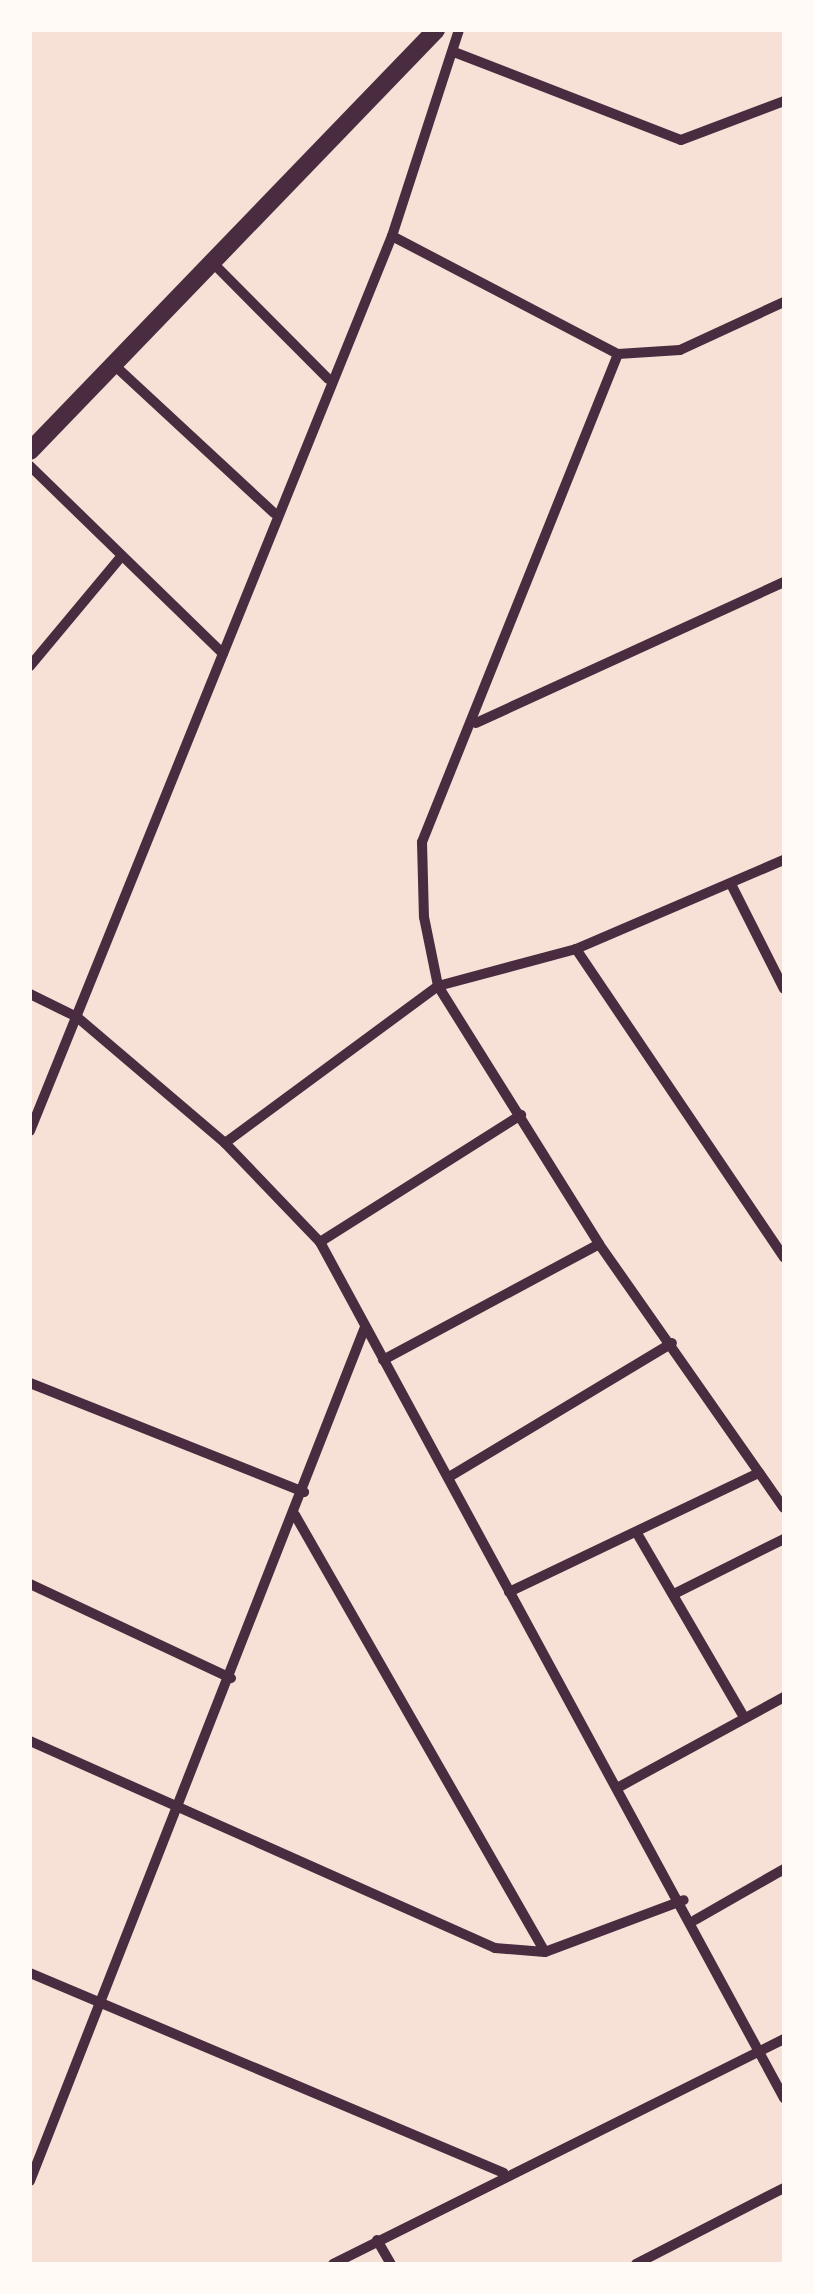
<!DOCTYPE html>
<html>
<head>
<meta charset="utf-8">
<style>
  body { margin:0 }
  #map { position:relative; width:814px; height:2294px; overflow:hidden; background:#f7e1d7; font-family:"DejaVu Sans",sans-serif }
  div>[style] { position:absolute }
  .minor>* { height:10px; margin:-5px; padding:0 5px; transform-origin:5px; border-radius:5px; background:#4a2c40 }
  .tertiary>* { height:18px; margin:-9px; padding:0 9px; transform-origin:9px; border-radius:9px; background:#4a2c40 }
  span { translate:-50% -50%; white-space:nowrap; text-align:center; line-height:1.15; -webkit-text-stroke:8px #fffaf5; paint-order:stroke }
  .frame { position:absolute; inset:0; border:32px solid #fffaf5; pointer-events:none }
</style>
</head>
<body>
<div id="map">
  <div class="minor">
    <i style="left:454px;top:52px;width:243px;rotate:21.2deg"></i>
    <i style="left:681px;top:140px;width:110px;rotate:-20.7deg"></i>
    <i style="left:392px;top:236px;width:255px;rotate:27.6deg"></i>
    <i style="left:618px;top:354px;width:62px;rotate:-3.7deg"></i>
    <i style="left:680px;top:350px;width:115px;rotate:-24.8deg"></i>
    <i style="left:212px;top:262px;width:165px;rotate:45.2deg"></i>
    <i style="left:618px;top:354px;width:526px;rotate:111.88deg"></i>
    <i style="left:422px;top:842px;width:75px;rotate:88.5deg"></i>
    <i style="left:424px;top:917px;width:70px;rotate:78.5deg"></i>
    <i style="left:438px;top:986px;width:304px;rotate:58deg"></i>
    <i style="left:599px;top:1244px;width:322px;rotate:55deg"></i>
    <i style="left:112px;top:363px;width:221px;rotate:42.8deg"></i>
    <i style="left:30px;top:466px;width:269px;rotate:44.2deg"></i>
    <i style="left:30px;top:666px;width:139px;rotate:-50.2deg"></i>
    <i style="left:476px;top:723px;width:339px;rotate:-24.6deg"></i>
    <i style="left:732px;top:886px;width:115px;rotate:63.2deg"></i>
    <i style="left:576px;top:949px;width:372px;rotate:56deg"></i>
    <i style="left:30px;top:994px;width:52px;rotate:26.1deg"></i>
    <i style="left:77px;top:1017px;width:194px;rotate:40.4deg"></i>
    <i style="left:225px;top:1143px;width:137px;rotate:46.2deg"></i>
    <i style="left:320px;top:1242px;width:974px;rotate:61.54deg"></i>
    <i style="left:30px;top:1131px;width:965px;rotate:-67.98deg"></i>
    <i style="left:392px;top:236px;width:217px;rotate:-72deg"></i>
    <i style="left:225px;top:1143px;width:265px;rotate:-36.4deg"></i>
    <i style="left:438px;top:986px;width:143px;rotate:-15deg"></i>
    <i style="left:576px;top:949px;width:226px;rotate:-23.2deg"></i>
    <i style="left:320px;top:1242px;width:238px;rotate:-32.3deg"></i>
    <i style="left:383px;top:1360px;width:245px;rotate:-28.2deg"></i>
    <i style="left:30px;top:1383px;width:295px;rotate:21.7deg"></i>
    <i style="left:449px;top:1477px;width:260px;rotate:-31deg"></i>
    <i style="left:295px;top:1515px;width:503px;rotate:60.23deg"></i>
    <i style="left:638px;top:1535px;width:211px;rotate:59.8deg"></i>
    <i style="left:30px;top:1584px;width:222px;rotate:25.1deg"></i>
    <i style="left:509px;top:1592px;width:277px;rotate:-25.5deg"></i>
    <i style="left:674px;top:1594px;width:123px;rotate:-26.6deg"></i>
    <i style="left:30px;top:1741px;width:509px;rotate:24deg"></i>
    <i style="left:495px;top:1948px;width:50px;rotate:4.6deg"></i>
    <i style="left:545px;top:1952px;width:148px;rotate:-20.5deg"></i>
    <i style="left:619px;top:1787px;width:188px;rotate:-28.6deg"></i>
    <i style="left:695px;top:1920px;width:103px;rotate:-29.8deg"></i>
    <i style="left:30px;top:1973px;width:514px;rotate:22.88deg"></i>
    <i style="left:30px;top:2181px;width:917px;rotate:-68.58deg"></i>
    <i style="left:377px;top:2240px;width:28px;rotate:60deg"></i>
    <i style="left:333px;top:2264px;width:504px;rotate:-26.51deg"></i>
    <i style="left:636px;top:2264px;width:166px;rotate:-27.2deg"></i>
  </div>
  <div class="tertiary">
    <i style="left:30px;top:451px;width:585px;rotate:-46.04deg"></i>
  </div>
  <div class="frame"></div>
</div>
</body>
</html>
